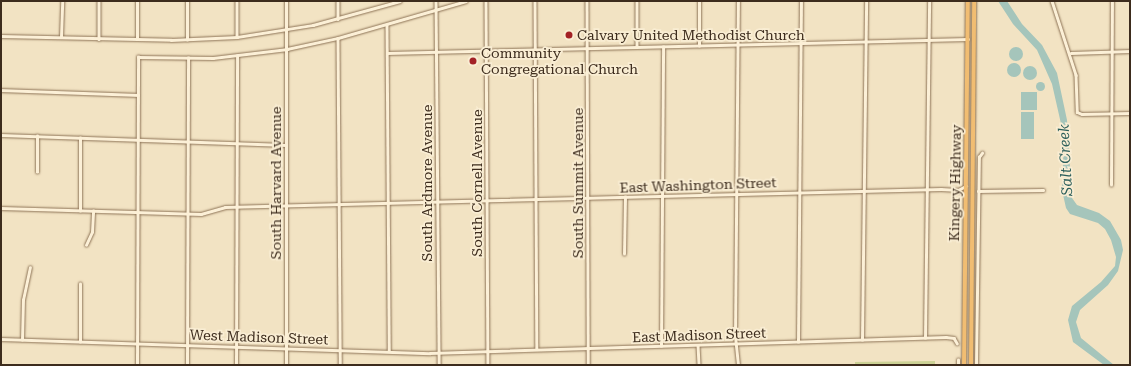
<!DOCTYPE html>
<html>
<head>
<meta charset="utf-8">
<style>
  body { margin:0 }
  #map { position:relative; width:1131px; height:366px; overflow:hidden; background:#f2e3c3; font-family:"Roboto Serif",serif }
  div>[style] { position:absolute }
  .green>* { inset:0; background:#ccd295 }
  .water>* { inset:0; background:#a5c5bb; transform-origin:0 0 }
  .round { border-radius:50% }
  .roads { filter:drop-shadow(0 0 1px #8e7457) drop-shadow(0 0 1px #8e7457) }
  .minor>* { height:2.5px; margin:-1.25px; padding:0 1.25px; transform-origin:1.25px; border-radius:1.25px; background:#fcf0d7 }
  .trunk>* { height:4px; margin:-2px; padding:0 2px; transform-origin:2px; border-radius:2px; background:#f1bd72 }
  .dots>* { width:11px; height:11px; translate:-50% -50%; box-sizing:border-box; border:2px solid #f9edd3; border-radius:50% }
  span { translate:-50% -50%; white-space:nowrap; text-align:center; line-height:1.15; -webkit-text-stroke:3.5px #f9edd3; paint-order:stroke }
  .poi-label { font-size:14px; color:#3d2c1d }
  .left { translate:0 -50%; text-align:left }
  .street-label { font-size:14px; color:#3d2c1d }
  .water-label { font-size:15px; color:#2b5e5a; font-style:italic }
  .frame { position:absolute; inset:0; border:2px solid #3d2c1d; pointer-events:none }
</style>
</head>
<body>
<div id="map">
  <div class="green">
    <i style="clip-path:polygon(935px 361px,935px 365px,855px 365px,855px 362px)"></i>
  </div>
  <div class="water">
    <i style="clip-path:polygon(998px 1px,1007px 1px,1022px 24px,1042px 45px,1057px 73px,1067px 120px,1072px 198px,1077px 205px,1099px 213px,1110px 221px,1121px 240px,1123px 250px,1118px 271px,1108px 285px,1080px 310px,1076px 322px,1081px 338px,1114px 365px,1104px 365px,1073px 342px,1068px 320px,1072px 306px,1101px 282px,1115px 266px,1116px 257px,1111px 240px,1105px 229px,1098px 223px,1070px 214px,1066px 208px,1062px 190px,1064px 137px,1052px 84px,1037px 50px,1013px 24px)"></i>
    <i class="round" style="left:1009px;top:47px;width:14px;height:14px"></i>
    <i class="round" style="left:1007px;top:63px;width:14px;height:14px"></i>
    <i class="round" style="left:1023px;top:66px;width:14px;height:14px"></i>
    <i class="round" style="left:1035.5px;top:81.5px;width:9px;height:9px"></i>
    <i style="left:1021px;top:92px;width:16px;height:18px"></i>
    <i style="left:1021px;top:112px;width:13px;height:27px"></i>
  </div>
  <div class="roads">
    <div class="minor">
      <i style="left:99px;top:1px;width:38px;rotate:90deg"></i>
      <i style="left:237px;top:1px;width:36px;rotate:90deg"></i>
      <i style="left:338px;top:1px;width:18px;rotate:90deg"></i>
      <i style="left:436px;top:1px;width:364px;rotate:89.5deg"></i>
      <i style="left:486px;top:1px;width:364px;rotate:89.7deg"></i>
      <i style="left:535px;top:1px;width:348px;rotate:89.7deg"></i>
      <i style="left:587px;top:1px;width:364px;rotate:89.8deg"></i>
      <i style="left:637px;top:1px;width:46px;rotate:90deg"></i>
      <i style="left:1052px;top:1px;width:78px;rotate:72deg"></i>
      <i style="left:1076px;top:75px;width:37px;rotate:88deg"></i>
      <i style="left:1077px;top:112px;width:5px;rotate:22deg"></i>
      <i style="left:1082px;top:114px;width:48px;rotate:-1.2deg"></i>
      <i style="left:387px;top:25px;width:326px;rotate:89.6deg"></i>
      <i style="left:1px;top:36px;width:170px;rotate:1.3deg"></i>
      <i style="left:171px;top:40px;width:66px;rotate:-2.6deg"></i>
      <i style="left:237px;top:37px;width:77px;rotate:-9deg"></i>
      <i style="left:313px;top:25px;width:90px;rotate:-15.4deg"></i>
      <i style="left:61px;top:37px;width:36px;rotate:-88deg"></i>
      <i style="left:137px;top:38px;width:37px;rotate:-90deg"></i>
      <i style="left:338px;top:38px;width:327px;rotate:89.6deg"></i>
      <i style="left:187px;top:40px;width:39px;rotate:-90deg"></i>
      <i style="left:699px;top:46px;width:45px;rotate:-90deg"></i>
      <i style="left:387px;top:53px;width:581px;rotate:-1.38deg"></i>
      <i style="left:1071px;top:53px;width:59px;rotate:-1.9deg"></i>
      <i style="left:1px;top:90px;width:137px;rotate:2.1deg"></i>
      <i style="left:1px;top:135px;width:285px;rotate:2deg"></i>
      <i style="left:37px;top:172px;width:36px;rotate:-90deg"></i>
      <i style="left:1111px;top:185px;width:184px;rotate:-89.7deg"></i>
      <i style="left:958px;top:190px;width:9px;rotate:-27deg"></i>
      <i style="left:978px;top:191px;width:65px;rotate:-0.9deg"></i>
      <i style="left:1px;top:208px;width:200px;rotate:1.7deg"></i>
      <i style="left:201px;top:214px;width:25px;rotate:-16deg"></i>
      <i style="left:225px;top:207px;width:716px;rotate:-1.44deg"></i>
      <i style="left:941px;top:189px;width:17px;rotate:3deg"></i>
      <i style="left:958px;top:190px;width:9px;rotate:36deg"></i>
      <i style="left:80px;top:211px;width:73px;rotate:-90deg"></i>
      <i style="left:86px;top:245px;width:14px;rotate:-65deg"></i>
      <i style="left:92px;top:232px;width:21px;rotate:-87deg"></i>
      <i style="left:624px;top:254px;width:57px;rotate:-89deg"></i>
      <i style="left:925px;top:338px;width:337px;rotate:-89.3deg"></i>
      <i style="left:1px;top:339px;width:429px;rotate:1.9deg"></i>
      <i style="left:430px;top:353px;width:516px;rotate:-1.78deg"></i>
      <i style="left:946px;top:337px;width:8px;rotate:7deg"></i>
      <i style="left:954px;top:338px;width:6px;rotate:59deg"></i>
      <i style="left:22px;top:340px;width:40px;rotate:-88.6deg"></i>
      <i style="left:23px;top:300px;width:33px;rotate:-78deg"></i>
      <i style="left:862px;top:340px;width:339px;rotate:-89.3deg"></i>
      <i style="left:80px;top:342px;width:58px;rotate:-90deg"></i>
      <i style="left:798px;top:342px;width:341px;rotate:-89.5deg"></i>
      <i style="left:698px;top:345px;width:20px;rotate:87deg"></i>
      <i style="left:661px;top:346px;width:299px;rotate:-89.6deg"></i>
      <i style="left:137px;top:365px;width:308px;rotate:-89.8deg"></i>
      <i style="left:138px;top:57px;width:75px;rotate:0.8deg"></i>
      <i style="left:213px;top:58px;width:75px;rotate:-6.9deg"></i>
      <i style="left:287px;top:49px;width:52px;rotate:-12.2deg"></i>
      <i style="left:338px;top:38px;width:133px;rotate:-16.1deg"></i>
      <i style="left:187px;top:365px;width:307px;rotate:-89.8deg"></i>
      <i style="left:236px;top:365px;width:309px;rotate:-89.8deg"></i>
      <i style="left:286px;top:365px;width:364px;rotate:-90deg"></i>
      <i style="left:738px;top:365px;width:29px;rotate:-96deg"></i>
      <i style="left:735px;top:336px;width:335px;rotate:-89.5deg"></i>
      <i style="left:958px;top:365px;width:5px;rotate:-90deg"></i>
      <i style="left:976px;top:365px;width:208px;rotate:-89.2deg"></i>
      <i style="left:979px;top:157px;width:5px;rotate:-53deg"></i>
    </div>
    <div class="trunk">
      <i style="left:964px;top:365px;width:364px;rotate:-89.4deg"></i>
      <i style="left:971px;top:365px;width:364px;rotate:-89.5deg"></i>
    </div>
  </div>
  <div class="dots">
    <i style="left:569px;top:35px;background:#a32125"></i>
    <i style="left:473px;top:61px;background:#a32125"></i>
  </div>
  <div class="poi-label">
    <span class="left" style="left:577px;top:35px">Calvary United Methodist Church</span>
    <span class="left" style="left:481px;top:61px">Community<br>Congregational Church</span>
  </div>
  <div class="street-label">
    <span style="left:276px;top:183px;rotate:-90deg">South Harvard Avenue</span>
    <span style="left:427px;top:183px;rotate:-90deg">South Ardmore Avenue</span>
    <span style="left:477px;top:183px;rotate:-90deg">South Cornell Avenue</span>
    <span style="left:578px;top:183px;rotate:-90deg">South Summit Avenue</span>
    <span style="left:955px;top:183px;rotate:-89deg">Kingery Highway</span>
    <span style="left:698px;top:185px;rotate:-2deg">East Washington Street</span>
    <span style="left:699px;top:335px;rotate:-2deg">East Madison Street</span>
    <span style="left:259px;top:337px;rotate:2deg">West Madison Street</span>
  </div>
  <div class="water-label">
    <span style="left:1066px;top:160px;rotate:-93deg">Salt Creek</span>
  </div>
  <div class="frame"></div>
</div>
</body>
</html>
